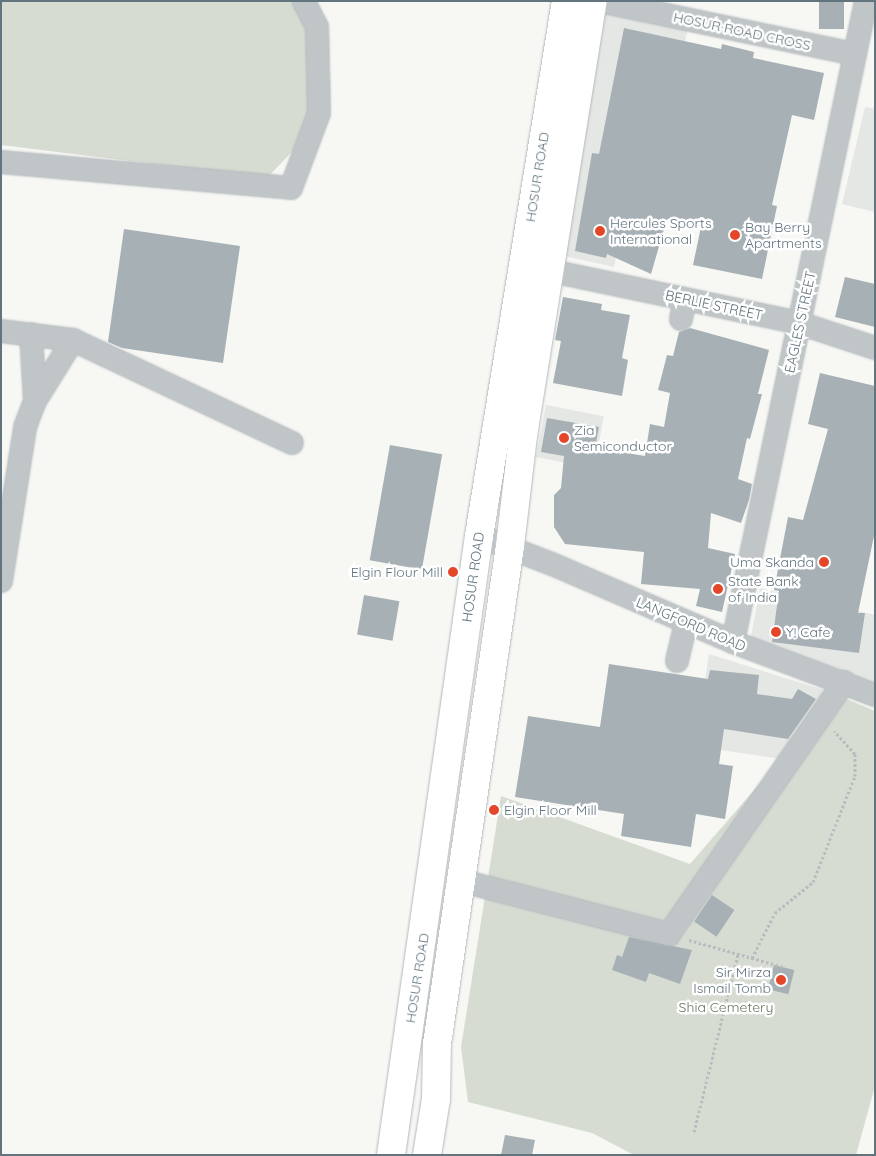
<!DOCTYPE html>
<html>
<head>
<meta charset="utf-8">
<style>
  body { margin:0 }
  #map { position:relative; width:876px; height:1156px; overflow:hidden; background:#f7f7f4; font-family:Quicksand,sans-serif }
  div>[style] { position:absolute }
  .built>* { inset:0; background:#e5e7e5; transform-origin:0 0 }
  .green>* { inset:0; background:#d7dcd3 }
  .building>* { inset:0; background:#a7b1b5; transform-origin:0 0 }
  .path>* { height:3px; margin-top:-1.5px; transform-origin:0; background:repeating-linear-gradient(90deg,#b8bcbf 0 2.5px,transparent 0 5px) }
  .roads { filter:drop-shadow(0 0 1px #b2b8bb) drop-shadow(0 0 1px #b2b8bb) }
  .minor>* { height:22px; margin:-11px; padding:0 11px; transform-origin:11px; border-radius:11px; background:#c0c5c8 }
  .major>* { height:28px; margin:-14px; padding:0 14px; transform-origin:14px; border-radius:14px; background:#fff }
  .dots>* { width:14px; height:14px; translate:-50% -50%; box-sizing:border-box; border:2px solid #fff; border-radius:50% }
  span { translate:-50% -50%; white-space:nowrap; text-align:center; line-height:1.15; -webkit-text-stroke:5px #fff; paint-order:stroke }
  .street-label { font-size:14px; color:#62757f }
  .poi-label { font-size:14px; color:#62757f }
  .left { translate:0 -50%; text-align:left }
  .right { translate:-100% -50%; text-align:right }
  .park-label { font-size:14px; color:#667761 }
  .frame { position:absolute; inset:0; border:2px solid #62757f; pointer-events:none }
</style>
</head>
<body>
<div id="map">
  <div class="built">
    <i style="clip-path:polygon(606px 1px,688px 28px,672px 100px,636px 155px,614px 267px,560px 255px)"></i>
    <i style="clip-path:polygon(865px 107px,875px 109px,875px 212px,842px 204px)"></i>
    <i style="left:546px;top:405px;width:59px;height:53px;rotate:11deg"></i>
    <i style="clip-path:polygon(760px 588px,875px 615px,875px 683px,750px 641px)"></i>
    <i style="clip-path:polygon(709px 654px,830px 692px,781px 759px,695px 746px)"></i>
  </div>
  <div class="green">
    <i style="clip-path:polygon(1px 1px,295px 1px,315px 38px,306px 137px,267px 178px,1px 145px)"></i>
    <i style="clip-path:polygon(830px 692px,875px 711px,875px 1086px,856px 1155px,634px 1155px,592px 1133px,468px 1102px,461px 1047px,501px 796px,690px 864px,781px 759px)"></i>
  </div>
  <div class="building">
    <i style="left:819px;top:1px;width:25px;height:28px"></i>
    <i style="clip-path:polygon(624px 28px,721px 49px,722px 44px,754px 52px,753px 58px,824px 73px,814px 120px,792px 115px,772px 205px,777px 206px,762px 279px,693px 265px,701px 227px,667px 219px,651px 274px,607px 254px,606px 258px,575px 251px,592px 153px,599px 154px)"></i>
    <i style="clip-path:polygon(124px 229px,240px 246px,223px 363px,122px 348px,108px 342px)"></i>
    <i style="clip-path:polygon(845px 277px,875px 284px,875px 327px,835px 317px)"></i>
    <i style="clip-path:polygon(563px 297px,602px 304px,601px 310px,630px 315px,622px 358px,628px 360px,622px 396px,553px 383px,561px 341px,555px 340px)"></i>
    <i style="clip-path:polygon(690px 328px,769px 350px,758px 394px,762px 394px,750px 439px,747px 438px,738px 479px,752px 484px,749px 500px,741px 523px,711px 513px,708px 548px,735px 554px,722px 612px,696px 606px,700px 589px,641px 584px,644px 552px,565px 544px,554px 527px,554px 495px,561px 488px,564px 456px,541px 452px,547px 418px,599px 427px,595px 448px,645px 456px,650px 424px,664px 427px,670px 393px,658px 390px,667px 355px,673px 356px,679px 332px)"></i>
    <i style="clip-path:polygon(820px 373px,875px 386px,875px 531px,858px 613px,865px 613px,859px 653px,772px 642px,779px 591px,774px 590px,788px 517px,803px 520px,828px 429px,808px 424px)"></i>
    <i style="left:390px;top:445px;width:53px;height:117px;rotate:10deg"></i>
    <i style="left:364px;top:595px;width:36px;height:40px;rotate:10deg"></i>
    <i style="clip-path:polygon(609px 664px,708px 679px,710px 670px,759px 675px,757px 694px,792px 699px,798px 689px,816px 699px,788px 739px,724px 729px,719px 764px,733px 766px,725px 819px,696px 814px,691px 847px,621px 836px,624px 814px,515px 797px,528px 716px,600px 727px)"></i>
    <i style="left:712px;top:895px;width:27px;height:32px;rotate:34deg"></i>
    <i style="clip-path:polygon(629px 937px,692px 950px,680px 984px,649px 973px,646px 982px,612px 970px,617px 955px,622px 957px)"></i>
    <i style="left:774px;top:965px;width:21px;height:25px;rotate:14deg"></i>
    <i style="clip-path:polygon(505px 1135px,535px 1140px,532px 1155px,501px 1155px)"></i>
  </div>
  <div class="path">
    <i style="left:689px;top:940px;width:99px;rotate:15.9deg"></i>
    <i style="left:752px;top:958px;width:51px;rotate:-62.9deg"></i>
    <i style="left:775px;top:913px;width:49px;rotate:-39.2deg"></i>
    <i style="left:813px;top:882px;width:114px;rotate:-68.4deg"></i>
    <i style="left:855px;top:776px;width:22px;rotate:-90deg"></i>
    <i style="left:855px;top:754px;width:31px;rotate:-132deg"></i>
    <i style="left:694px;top:1132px;width:183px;rotate:-76.1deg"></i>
  </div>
  <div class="roads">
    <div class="minor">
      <i style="left:599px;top:1px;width:261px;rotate:11.7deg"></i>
      <i style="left:1px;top:162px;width:291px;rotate:5.1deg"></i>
      <i style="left:291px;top:188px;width:80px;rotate:-69.5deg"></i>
      <i style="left:319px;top:113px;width:86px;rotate:-91.3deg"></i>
      <i style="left:317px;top:27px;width:29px;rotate:-117deg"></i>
      <i style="left:551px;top:271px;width:253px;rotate:11.8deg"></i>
      <i style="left:799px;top:323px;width:80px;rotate:18.2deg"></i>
      <i style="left:681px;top:319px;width:20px;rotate:-79deg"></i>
      <i style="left:1px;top:331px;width:73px;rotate:7.1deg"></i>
      <i style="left:73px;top:340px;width:242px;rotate:25.2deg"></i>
      <i style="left:35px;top:401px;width:72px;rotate:-58.1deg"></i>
      <i style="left:479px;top:536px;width:78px;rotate:21deg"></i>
      <i style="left:552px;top:564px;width:197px;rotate:23.3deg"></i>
      <i style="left:733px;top:642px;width:152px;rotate:20.5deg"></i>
      <i style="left:1px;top:581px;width:156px;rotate:-81.1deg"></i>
      <i style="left:25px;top:427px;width:28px;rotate:-69deg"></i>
      <i style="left:35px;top:401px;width:67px;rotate:-93.4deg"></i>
      <i style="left:733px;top:642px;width:655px;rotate:-78.28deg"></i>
      <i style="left:677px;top:661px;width:40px;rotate:-77deg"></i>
      <i style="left:462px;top:881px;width:214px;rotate:14.4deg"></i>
      <i style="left:669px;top:934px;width:307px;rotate:-55.2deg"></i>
    </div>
    <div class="major">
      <i style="left:391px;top:1155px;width:625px;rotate:-81.91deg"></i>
      <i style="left:479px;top:536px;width:542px;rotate:-80.76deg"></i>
      <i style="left:427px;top:1155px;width:57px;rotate:-80.9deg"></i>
      <i style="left:436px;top:1099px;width:55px;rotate:-89deg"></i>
      <i style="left:437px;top:1044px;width:503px;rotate:-81.66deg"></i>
      <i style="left:510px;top:546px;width:111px;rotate:-83.3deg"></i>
      <i style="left:523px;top:436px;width:441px;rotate:-80.9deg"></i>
    </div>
  </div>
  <div class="dots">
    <i style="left:600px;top:231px;background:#e34628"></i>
    <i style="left:735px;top:235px;background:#e34628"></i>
    <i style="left:564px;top:438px;background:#e34628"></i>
    <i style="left:824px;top:562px;background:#e34628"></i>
    <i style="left:453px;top:572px;background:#e34628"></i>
    <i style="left:718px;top:589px;background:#e34628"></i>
    <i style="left:776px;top:632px;background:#e34628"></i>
    <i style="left:494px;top:810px;background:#e34628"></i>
    <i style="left:781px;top:980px;background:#e34628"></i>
  </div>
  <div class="street-label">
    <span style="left:742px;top:31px;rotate:12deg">HOSUR ROAD CROSS</span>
    <span style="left:537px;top:177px;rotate:-81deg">HOSUR ROAD</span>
    <span style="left:714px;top:305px;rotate:12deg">BERLIE STREET</span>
    <span style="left:800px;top:322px;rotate:-78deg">EAGLES STREET</span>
    <span style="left:473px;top:577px;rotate:-82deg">HOSUR ROAD</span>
    <span style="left:691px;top:624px;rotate:23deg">LANGFORD ROAD</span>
    <span style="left:417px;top:978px;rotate:-81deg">HOSUR ROAD</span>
  </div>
  <div class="poi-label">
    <span class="left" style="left:610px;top:231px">Hercules Sports<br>International</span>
    <span class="left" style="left:745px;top:235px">Bay Berry<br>Apartments</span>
    <span class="left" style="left:574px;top:438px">Zia<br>Semiconductor</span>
    <span class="right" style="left:814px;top:562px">Uma Skanda</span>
    <span class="right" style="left:443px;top:572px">Elgin Flour Mill</span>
    <span class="left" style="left:728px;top:589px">State Bank<br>of India</span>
    <span class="left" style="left:786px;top:632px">Y! Cafe</span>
    <span class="left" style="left:504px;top:810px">Elgin Floor Mill</span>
    <span class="right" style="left:771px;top:980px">Sir Mirza<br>Ismail Tomb</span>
  </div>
  <div class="park-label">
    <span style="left:726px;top:1007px">Shia Cemetery</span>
  </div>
  <div class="frame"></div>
</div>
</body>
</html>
